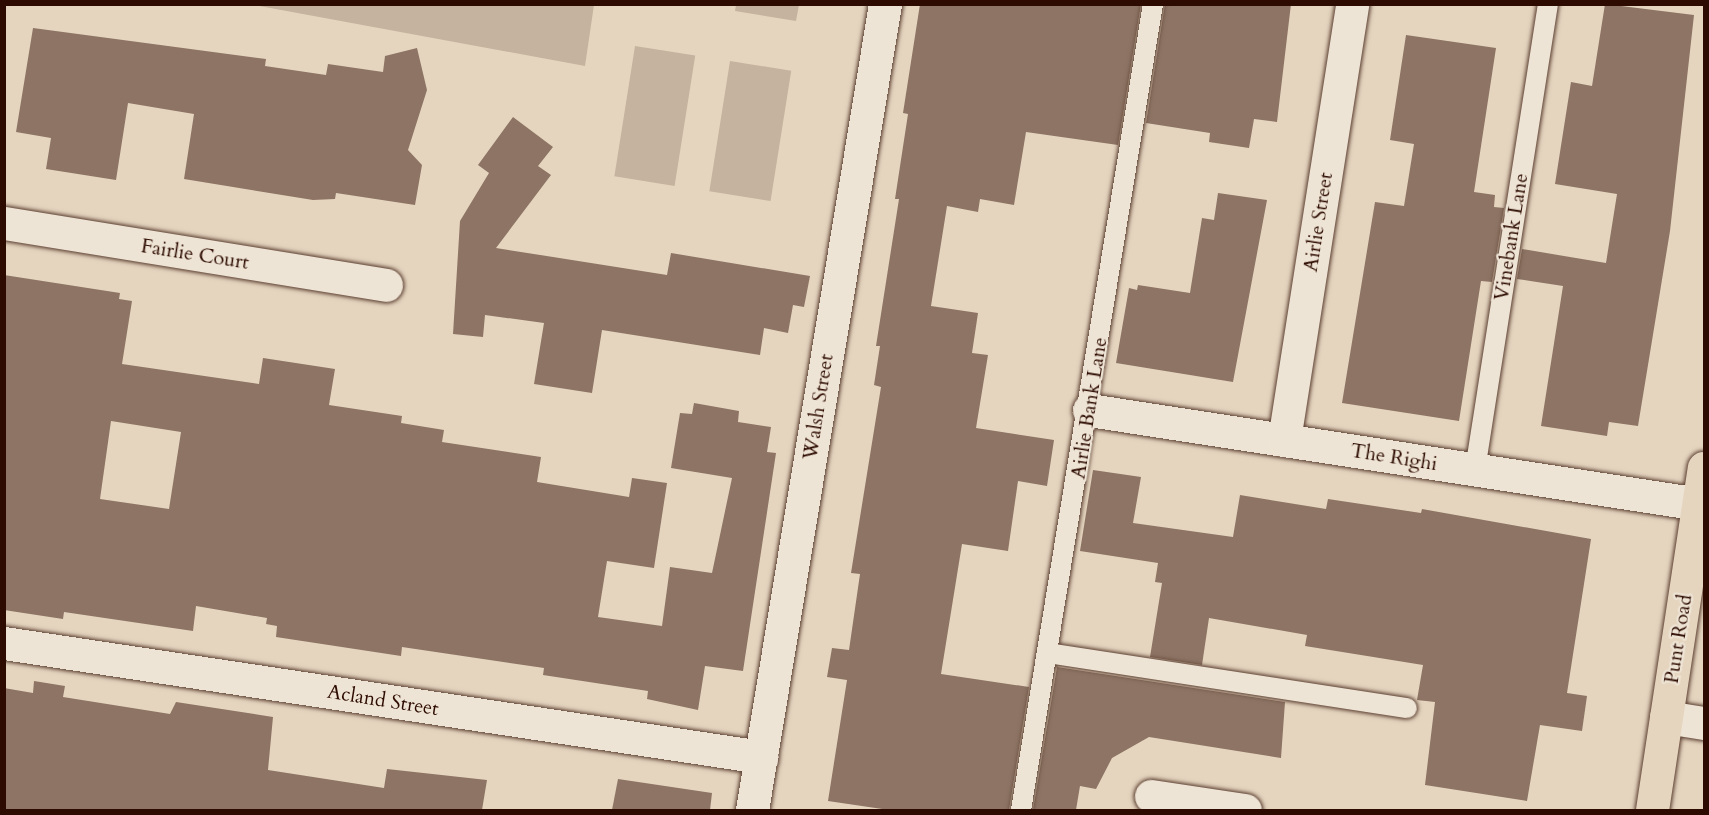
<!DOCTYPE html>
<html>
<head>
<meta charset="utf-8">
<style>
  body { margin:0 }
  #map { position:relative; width:1709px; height:815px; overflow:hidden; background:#e5d5bf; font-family:Cardo,serif }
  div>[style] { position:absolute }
  .green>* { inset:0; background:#c6b39f; transform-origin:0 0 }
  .building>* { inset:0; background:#8d7464 }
  .roads { filter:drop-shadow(0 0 2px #5b3e30) drop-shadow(0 0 2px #5b3e30) }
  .lane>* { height:20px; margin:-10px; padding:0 10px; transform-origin:10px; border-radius:10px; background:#eee4d5 }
  .street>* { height:33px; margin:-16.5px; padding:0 16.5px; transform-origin:16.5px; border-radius:16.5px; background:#eee4d5 }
  .highway>* { height:33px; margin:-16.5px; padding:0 16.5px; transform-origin:16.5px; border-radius:16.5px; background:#e5d5bf }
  span { translate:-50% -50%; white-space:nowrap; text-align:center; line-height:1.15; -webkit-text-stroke:4.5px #eee4d5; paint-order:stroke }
  .street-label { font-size:20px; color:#2d0b01 }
  .frame { position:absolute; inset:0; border:6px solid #2d0b01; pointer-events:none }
</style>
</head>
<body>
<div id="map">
  <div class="green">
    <i style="clip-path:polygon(249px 4px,594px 4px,594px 5px,585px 66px)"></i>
    <i style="clip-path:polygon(736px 5px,736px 4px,799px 5px,796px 21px,735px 11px)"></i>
    <i style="left:635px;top:46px;width:61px;height:132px;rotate:9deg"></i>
    <i style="left:730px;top:61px;width:62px;height:132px;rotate:9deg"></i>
  </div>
  <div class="building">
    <i style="clip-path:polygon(920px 4px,1141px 4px,1118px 145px,1026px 132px,1014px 205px,980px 199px,978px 212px,947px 206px,931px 306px,978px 313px,972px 353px,988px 355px,976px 428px,1054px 440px,1047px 486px,1018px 481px,1008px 551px,962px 544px,941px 674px,1029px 687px,1009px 810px,889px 810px,828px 801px,847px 680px,827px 677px,832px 648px,849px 650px,860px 574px,851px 573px,881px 387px,874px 385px,880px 346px,876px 346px,899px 199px,895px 199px,908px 114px,903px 113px)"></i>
    <i style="clip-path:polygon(1165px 4px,1291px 4px,1277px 122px,1254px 119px,1249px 148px,1209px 142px,1210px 133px,1146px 123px)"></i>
    <i style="clip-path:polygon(1605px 4px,1694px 15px,1670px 231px,1638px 426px,1609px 422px,1607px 436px,1541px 426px,1563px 286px,1517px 279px,1522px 249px,1606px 263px,1617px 194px,1555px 184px,1571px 82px,1592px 86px)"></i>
    <i style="clip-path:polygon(33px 28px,266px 59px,265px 66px,326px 75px,328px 64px,383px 72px,385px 56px,417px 48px,427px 90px,408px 150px,422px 165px,415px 205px,336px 193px,335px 199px,313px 200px,184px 179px,194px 114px,128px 103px,116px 180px,46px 169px,51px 138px,16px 132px)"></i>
    <i style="clip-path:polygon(1406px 35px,1496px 48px,1474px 192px,1495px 195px,1494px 207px,1504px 208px,1492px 282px,1481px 281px,1459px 421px,1342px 403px,1375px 202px,1404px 206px,1414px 144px,1390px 140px)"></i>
    <i style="clip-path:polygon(513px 117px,553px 147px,538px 166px,551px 175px,496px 248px,667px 275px,671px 253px,810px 276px,804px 307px,793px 305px,788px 333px,764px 328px,760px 355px,602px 330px,592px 393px,534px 384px,544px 323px,485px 315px,483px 337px,453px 334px,460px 221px,489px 173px,478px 165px)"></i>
    <i style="clip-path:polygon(1218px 193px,1267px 200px,1233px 382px,1116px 363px,1129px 288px,1137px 290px,1138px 285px,1190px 293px,1202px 218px,1214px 220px)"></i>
    <i style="clip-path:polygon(evenodd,4px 275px,120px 293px,119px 299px,132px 301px,122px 364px,259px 384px,263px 358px,335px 369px,329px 405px,402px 416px,401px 423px,444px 430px,442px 442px,541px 457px,537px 482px,629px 497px,632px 478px,667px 483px,654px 568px,607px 561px,598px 617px,662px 626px,670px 567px,712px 573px,732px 478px,671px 468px,680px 413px,692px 414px,694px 403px,739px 411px,738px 422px,771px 427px,767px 452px,776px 453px,743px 671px,705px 666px,698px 710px,647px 699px,648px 691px,543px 675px,544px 668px,402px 647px,401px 656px,276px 637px,277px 626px,266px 624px,267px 618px,196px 606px,193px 631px,64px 612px,63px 619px,4px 610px,4px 275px,111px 421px,181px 432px,169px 509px,100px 499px,111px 421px)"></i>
    <i style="clip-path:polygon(1093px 470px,1141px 477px,1133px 523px,1233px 537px,1240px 495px,1326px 509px,1328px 499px,1421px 513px,1422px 509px,1591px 539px,1567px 693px,1587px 696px,1582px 731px,1540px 725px,1527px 801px,1425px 785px,1435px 702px,1417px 700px,1423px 665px,1305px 646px,1307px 635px,1209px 618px,1202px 665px,1150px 657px,1162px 583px,1155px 582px,1158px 563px,1080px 551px)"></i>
    <i style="clip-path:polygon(1057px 667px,1285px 702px,1281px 758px,1149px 737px,1112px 758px,1096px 789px,1080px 786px,1076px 810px,1033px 810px)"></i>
    <i style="clip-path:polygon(34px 681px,65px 686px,63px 697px,170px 714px,176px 702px,273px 717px,268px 770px,384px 788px,387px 769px,487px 780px,482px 810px,4px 810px,4px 688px,33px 693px)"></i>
    <i style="clip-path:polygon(618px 779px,712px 793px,710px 810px,612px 810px)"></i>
  </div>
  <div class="roads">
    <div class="lane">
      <i style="left:1475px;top:470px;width:472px;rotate:-81.1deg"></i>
      <i style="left:1047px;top:653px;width:364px;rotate:8.7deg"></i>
      <i style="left:1021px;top:810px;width:817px;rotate:-80.7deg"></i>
    </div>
    <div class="street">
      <i style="left:4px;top:223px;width:387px;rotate:9.2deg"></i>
      <i style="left:1089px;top:410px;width:617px;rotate:8.76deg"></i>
      <i style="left:1284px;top:440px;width:441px;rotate:-81.1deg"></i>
      <i style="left:4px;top:643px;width:766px;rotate:8.56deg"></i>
      <i style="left:1666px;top:717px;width:38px;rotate:9deg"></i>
      <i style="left:1151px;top:796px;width:95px;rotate:8.5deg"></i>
      <i style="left:752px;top:810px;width:817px;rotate:-80.63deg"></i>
    </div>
    <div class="highway">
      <i style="left:1652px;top:810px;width:346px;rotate:-81.4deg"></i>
    </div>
  </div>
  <div class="street-label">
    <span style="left:1318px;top:222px;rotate:-81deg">Airlie Street</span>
    <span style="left:1511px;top:237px;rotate:-81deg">Vinebank Lane</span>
    <span style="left:195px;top:254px;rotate:9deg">Fairlie Court</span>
    <span style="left:818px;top:407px;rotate:-81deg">Walsh Street</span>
    <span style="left:1089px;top:408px;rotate:-81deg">Airlie Bank Lane</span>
    <span style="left:1394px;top:457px;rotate:9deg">The Righi</span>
    <span style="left:1678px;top:639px;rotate:-81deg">Punt Road</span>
    <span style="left:383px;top:700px;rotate:9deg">Acland Street</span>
  </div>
  <div class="frame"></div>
</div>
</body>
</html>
